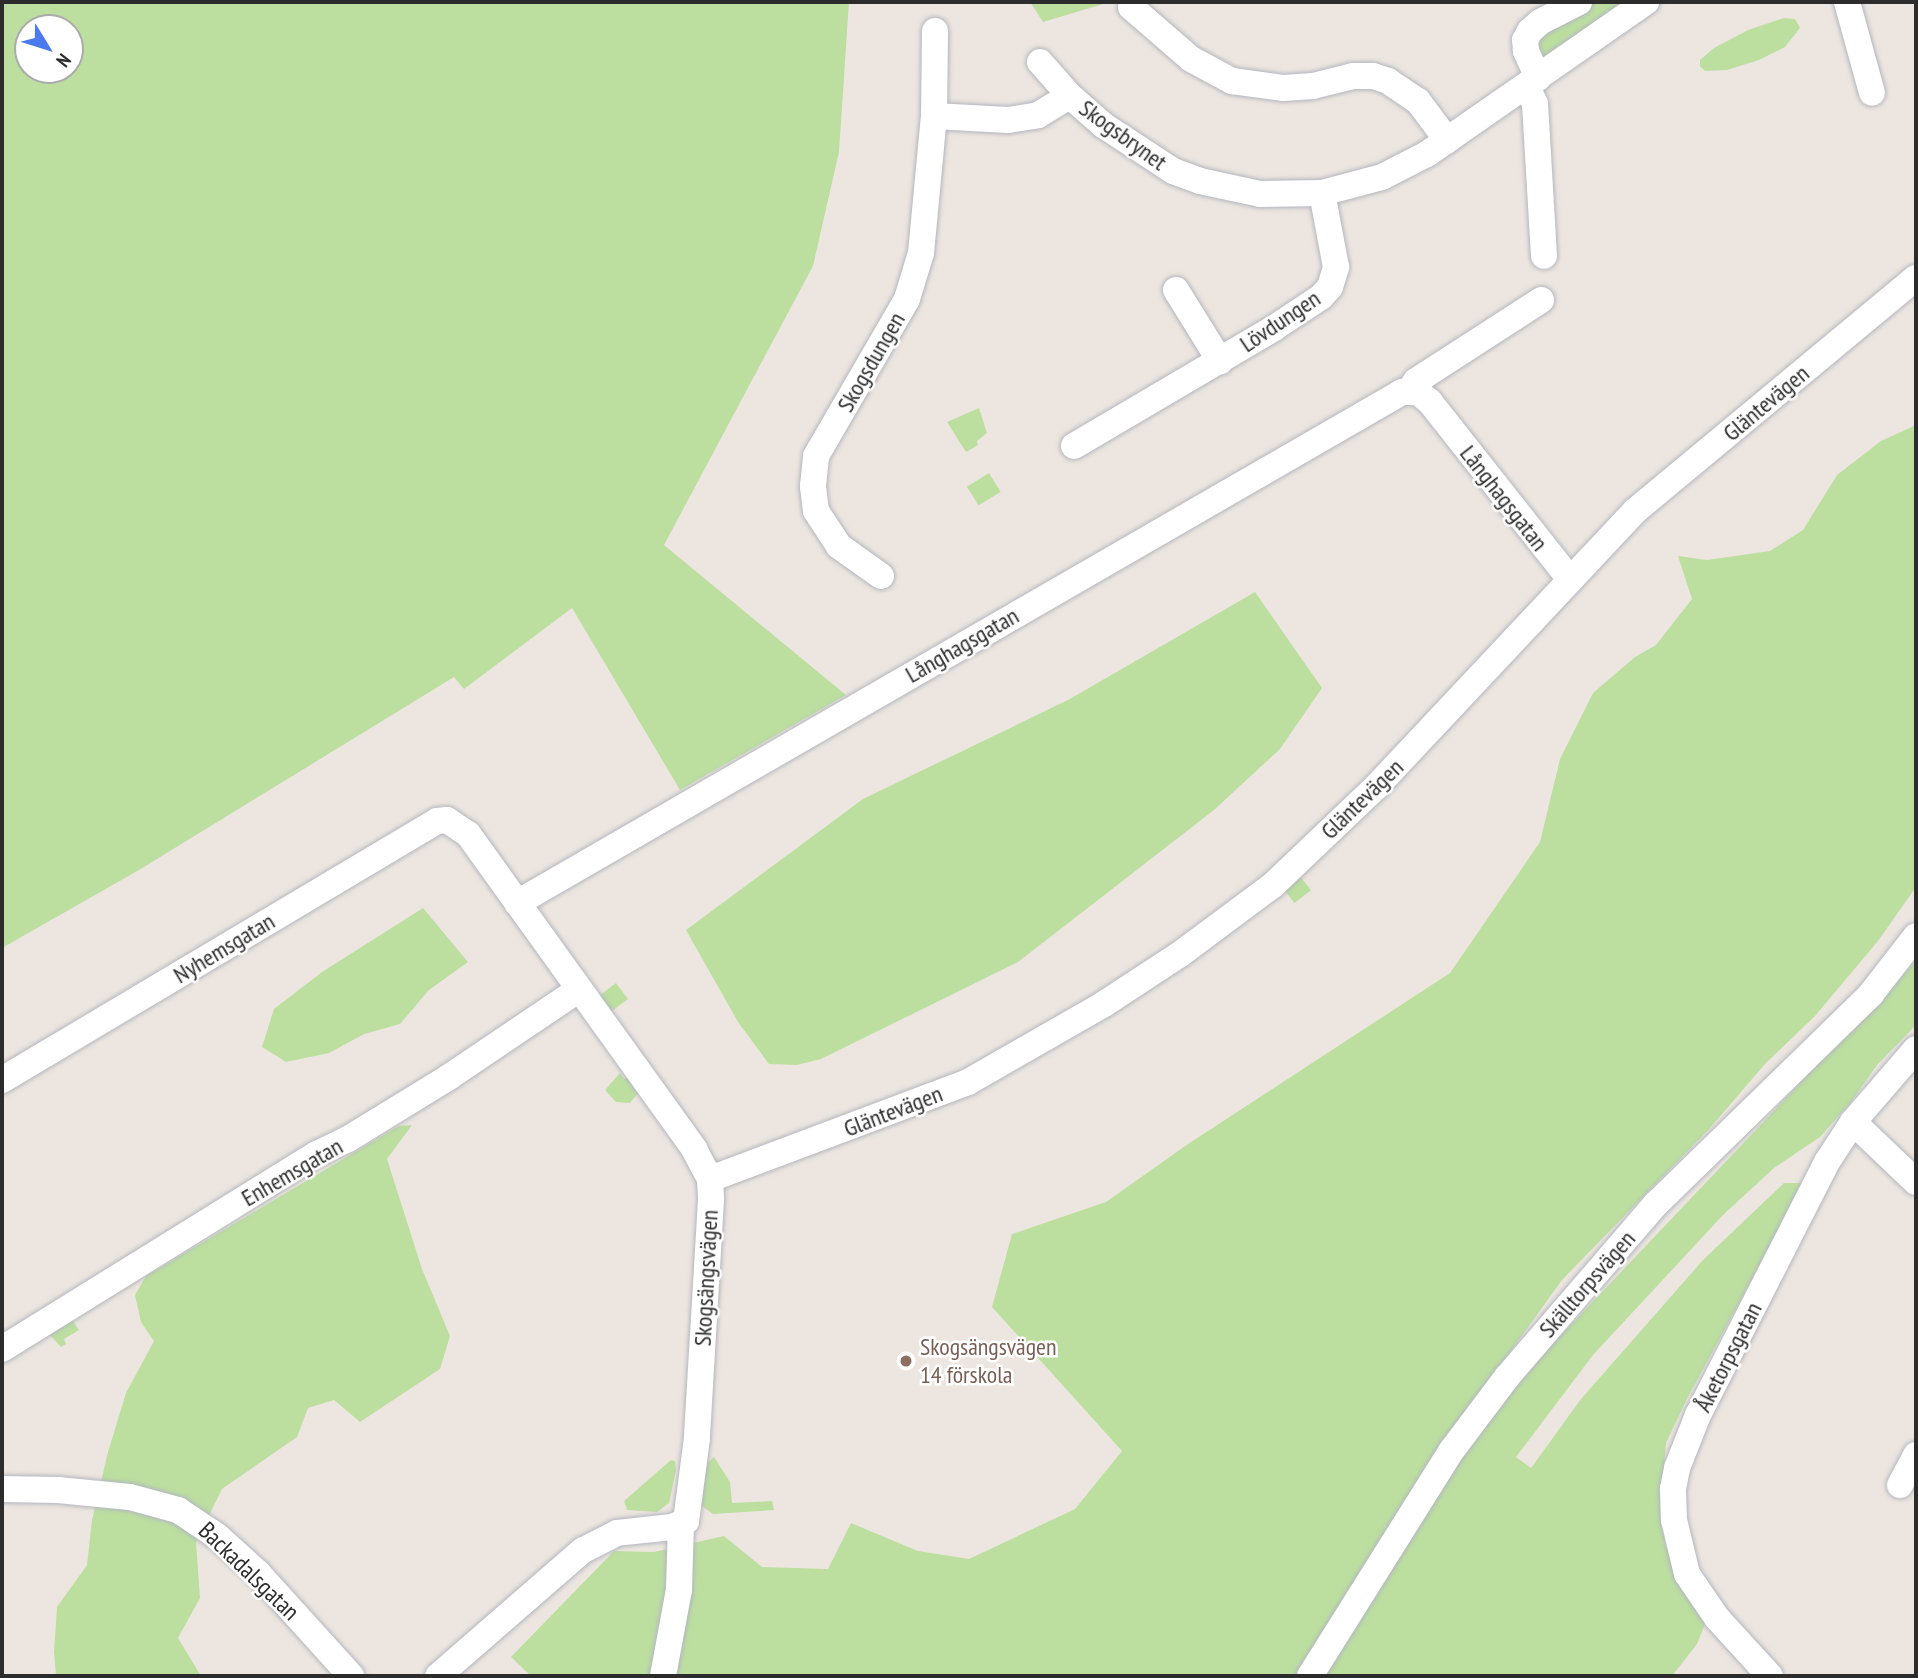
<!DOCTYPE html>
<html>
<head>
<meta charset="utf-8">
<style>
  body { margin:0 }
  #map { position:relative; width:1918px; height:1678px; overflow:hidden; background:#ede6e0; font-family:"PT Sans Narrow",sans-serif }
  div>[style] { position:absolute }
  .green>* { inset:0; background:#bcdfa0; transform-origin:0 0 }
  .roads { filter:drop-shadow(0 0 2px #b3b6bf) drop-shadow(0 0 2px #b3b6bf) }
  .minor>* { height:26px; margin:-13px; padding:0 13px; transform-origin:13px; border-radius:13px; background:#fff }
  .dots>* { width:19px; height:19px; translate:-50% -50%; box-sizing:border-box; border:4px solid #fff; border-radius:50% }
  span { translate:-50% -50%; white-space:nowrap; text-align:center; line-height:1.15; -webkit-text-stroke:5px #fff; paint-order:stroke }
  .street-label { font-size:24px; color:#2c2c2c }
  .education-label { font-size:24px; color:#785e54 }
  .left { translate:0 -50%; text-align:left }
  .frame { position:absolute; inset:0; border:4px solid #2c2c2c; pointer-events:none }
  .north { position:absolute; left:14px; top:14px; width:70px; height:70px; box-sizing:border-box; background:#fff; border:2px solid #ababab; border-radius:50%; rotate:128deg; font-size:19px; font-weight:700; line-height:28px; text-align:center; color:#2c2c2c }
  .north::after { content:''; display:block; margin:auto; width:24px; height:32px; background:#4b7aef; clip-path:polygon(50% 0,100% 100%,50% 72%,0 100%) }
</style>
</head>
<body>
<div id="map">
  <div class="green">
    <i style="clip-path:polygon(evenodd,2px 2px,849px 2px,839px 152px,813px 266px,664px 545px,846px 695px,680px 790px,572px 608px,464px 689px,454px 677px,139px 870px,2px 948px,2px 2px,28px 28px,70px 28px,70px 70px,28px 70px,28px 28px)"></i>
    <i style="clip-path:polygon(1030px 2px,1110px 2px,1043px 22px)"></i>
    <i style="clip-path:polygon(1592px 2px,1629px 2px,1539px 60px,1536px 30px)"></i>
    <i style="clip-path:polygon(1784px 18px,1795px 19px,1800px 28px,1785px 47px,1759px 60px,1727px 70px,1705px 71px,1700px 66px,1700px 60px,1714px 48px,1748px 30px)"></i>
    <i style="clip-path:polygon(979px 408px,987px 433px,977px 441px,978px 445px,966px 452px,947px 422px)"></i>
    <i style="clip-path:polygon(1916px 425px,1916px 887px,1878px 941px,1815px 1016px,1765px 1064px,1710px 1128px,1562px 1280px,1461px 1420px,1529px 1369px,1916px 961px,1916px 1025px,1877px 1065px,1851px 1102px,1820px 1137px,1774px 1168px,1723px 1215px,1593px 1355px,1516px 1457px,1531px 1468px,1581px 1399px,1703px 1260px,1784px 1183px,1804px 1183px,1688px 1397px,1666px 1443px,1660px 1515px,1665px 1543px,1675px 1571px,1705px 1624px,1697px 1644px,1672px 1676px,531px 1676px,511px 1657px,614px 1551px,654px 1552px,724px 1536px,762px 1567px,828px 1569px,851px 1523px,918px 1551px,969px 1559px,1075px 1509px,1122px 1451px,992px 1307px,1012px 1234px,1106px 1202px,1188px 1144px,1450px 973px,1540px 842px,1560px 759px,1593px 693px,1635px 657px,1656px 645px,1692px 599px,1678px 556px,1707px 560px,1770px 551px,1803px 530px,1837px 475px,1881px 441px)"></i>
    <i style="left:989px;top:473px;width:22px;height:26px;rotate:58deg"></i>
    <i style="clip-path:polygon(1255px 592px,1322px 688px,1280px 749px,1214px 810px,1018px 962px,821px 1059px,797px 1065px,769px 1064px,738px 1022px,686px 930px,863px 799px,1068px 700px)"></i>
    <i style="left:1300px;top:876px;width:18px;height:21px;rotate:52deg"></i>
    <i style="clip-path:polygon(423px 908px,468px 962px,429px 990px,400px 1024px,364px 1034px,329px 1053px,286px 1062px,262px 1047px,274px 1009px,322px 972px)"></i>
    <i style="left:616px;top:983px;width:20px;height:21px;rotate:53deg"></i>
    <i style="clip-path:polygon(620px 1073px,624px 1079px,628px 1077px,638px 1093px,630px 1103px,616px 1102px,605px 1090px)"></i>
    <i style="clip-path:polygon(412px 1125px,387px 1159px,422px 1269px,450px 1336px,440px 1369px,360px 1422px,334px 1400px,308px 1408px,297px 1437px,222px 1489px,196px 1542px,200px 1598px,178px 1638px,201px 1676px,56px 1676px,54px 1652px,57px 1607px,87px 1565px,92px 1520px,108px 1452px,126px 1393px,154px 1341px,141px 1322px,135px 1295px,146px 1276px,399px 1126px)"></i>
    <i style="clip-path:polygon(71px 1318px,79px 1330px,64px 1339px,66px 1344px,61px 1347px,50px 1335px)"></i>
    <i style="clip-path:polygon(714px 1457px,730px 1482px,732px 1503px,772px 1501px,774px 1510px,713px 1514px,702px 1506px,704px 1466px)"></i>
    <i style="clip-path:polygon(671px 1460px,675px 1461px,676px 1470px,669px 1503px,657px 1512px,627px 1510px,624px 1501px)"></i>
  </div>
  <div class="roads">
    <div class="minor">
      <i style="left:1847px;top:2px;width:94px;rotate:74.6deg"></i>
      <i style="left:1131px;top:7px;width:79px;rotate:40.9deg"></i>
      <i style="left:1191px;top:59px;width:47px;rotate:28.2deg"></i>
      <i style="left:1232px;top:81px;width:51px;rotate:7.8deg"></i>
      <i style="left:1283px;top:88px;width:30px;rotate:-4deg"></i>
      <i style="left:1313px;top:86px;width:41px;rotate:-14deg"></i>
      <i style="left:1353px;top:76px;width:20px"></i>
      <i style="left:1373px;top:76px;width:16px;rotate:18deg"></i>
      <i style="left:1388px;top:81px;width:36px;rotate:34deg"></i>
      <i style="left:1418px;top:101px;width:49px;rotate:53.4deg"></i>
      <i style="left:1040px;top:62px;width:45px;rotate:48.6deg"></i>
      <i style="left:1070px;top:96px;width:44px;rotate:41.3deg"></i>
      <i style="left:1103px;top:125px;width:84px;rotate:33.3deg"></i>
      <i style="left:1173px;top:171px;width:29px;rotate:20deg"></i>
      <i style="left:1200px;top:181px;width:61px;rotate:12.2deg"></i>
      <i style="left:1260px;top:194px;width:62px;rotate:-0.9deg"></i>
      <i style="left:1322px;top:193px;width:62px;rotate:-14.9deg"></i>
      <i style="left:1382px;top:177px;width:51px;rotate:-27.1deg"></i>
      <i style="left:1427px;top:154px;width:267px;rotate:-34.8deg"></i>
      <i style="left:1538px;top:78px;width:30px;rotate:-114deg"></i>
      <i style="left:1526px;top:51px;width:11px;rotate:-95deg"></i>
      <i style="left:1525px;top:40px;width:10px;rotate:-61deg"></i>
      <i style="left:1530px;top:31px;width:13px;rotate:-42deg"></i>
      <i style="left:1540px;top:22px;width:44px;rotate:-27.1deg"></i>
      <i style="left:1527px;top:86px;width:20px;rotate:66deg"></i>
      <i style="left:1535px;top:104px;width:152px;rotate:86.6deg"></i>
      <i style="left:934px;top:116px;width:85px;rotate:-89.3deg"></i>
      <i style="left:1176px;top:290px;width:84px;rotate:58.2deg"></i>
      <i style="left:1409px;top:391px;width:12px;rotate:-55deg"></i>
      <i style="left:1416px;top:381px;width:149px;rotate:-32.9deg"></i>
      <i style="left:1074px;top:446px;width:232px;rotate:-30.5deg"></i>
      <i style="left:1274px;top:328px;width:56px;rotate:-33.4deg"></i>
      <i style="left:1321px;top:297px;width:13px;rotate:-48deg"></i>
      <i style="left:1330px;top:287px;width:21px;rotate:-73deg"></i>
      <i style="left:1336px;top:267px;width:75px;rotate:-100.7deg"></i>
      <i style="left:881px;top:576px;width:52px;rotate:-144.5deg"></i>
      <i style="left:839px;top:546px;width:42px;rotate:-123.3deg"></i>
      <i style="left:816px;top:511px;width:25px;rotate:-97deg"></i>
      <i style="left:813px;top:486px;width:30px;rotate:-84deg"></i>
      <i style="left:816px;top:456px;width:181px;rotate:-59.9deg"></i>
      <i style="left:907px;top:299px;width:48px;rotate:-73.1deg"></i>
      <i style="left:921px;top:253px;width:138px;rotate:-84.6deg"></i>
      <i style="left:934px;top:116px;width:74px;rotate:3.1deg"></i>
      <i style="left:1008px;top:120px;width:30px;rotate:-9deg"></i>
      <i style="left:1038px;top:115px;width:37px;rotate:-31deg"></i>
      <i style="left:517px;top:903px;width:1022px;rotate:-30deg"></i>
      <i style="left:1402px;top:392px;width:16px"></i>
      <i style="left:1418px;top:392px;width:16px;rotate:40deg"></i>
      <i style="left:1430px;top:402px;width:224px;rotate:51.7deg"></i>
      <i style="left:2px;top:1080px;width:506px;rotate:-30.77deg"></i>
      <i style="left:437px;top:821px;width:10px;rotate:-6deg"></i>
      <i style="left:447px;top:820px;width:25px;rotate:34deg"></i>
      <i style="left:468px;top:834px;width:388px;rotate:54.3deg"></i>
      <i style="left:694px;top:1149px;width:34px;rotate:62deg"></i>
      <i style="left:710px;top:1179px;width:21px;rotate:87deg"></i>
      <i style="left:711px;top:1200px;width:238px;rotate:93.4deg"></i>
      <i style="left:697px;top:1438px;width:84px;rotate:97.5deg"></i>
      <i style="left:686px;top:1521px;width:15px;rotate:157deg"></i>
      <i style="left:672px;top:1527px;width:55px;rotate:173.8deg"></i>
      <i style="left:617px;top:1533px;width:38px;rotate:153deg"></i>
      <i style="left:583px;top:1550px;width:192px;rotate:139deg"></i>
      <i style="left:1853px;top:1122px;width:87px;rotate:43.6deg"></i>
      <i style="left:710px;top:1179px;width:276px;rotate:-20.6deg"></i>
      <i style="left:968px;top:1082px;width:157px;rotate:-29.8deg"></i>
      <i style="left:1104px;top:1004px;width:90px;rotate:-33.2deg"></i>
      <i style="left:1179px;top:955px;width:117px;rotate:-36.7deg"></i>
      <i style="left:1273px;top:885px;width:142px;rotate:-43.6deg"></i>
      <i style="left:1376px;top:787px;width:378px;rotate:-46.8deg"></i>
      <i style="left:1635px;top:511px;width:365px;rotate:-39.7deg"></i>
      <i style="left:2px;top:1349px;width:370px;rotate:-31.8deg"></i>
      <i style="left:317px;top:1154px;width:34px;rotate:-26deg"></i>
      <i style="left:348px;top:1139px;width:119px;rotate:-31.5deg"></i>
      <i style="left:449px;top:1077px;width:156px;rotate:-34deg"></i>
      <i style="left:1900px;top:1485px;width:34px;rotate:-62deg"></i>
      <i style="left:2px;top:1489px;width:56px;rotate:1deg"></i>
      <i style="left:58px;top:1490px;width:72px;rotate:5.6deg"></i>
      <i style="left:130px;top:1497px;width:50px;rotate:15.2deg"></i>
      <i style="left:178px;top:1510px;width:47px;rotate:33.7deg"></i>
      <i style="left:217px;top:1536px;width:55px;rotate:42.1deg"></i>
      <i style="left:258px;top:1573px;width:139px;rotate:47.9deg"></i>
      <i style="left:663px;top:1676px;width:87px;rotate:-79.5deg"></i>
      <i style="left:679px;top:1590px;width:66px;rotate:-88.3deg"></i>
      <i style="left:1310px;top:1676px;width:267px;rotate:-57.9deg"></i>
      <i style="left:1452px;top:1450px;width:91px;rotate:-53deg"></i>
      <i style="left:1507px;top:1377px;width:228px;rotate:-49.3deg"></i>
      <i style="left:1656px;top:1204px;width:301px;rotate:-44.3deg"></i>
      <i style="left:1871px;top:994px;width:73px;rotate:-52.2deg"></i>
      <i style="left:1770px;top:1676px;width:79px;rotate:-132.4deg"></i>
      <i style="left:1717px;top:1618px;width:53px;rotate:-124.3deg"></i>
      <i style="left:1687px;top:1574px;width:56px;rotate:-103.5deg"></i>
      <i style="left:1674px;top:1520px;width:31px;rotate:-92deg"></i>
      <i style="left:1673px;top:1489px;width:21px;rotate:-79deg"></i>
      <i style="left:1677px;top:1468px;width:57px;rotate:-68.4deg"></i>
      <i style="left:1698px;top:1415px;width:284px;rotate:-63deg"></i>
      <i style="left:1827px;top:1162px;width:48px;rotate:-57deg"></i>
      <i style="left:1853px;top:1122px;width:96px;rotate:-49.2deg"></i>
    </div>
  </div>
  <div class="dots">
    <i style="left:906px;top:1361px;background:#8d6e63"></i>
  </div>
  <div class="street-label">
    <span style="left:1123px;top:135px;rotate:36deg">Skogsbrynet</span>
    <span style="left:1280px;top:321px;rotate:-34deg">Lövdungen</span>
    <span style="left:871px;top:362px;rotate:-60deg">Skogsdungen</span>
    <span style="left:1766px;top:403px;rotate:-40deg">Gläntevägen</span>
    <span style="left:1504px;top:498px;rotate:52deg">Långhagsgatan</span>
    <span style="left:962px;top:645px;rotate:-30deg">Långhagsgatan</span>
    <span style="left:1362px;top:799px;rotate:-44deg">Gläntevägen</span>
    <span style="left:224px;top:948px;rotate:-31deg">Nyhemsgatan</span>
    <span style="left:893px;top:1111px;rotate:-21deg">Gläntevägen</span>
    <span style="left:292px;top:1172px;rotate:-30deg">Enhemsgatan</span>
    <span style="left:706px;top:1278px;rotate:-87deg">Skogsängsvägen</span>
    <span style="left:1587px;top:1284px;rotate:-49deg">Skälltorpsvägen</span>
    <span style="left:1728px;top:1357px;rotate:-63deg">Åketorpsgatan</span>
    <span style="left:249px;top:1571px;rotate:44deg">Backadalsgatan</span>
  </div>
  <div class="education-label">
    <span class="left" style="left:920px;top:1361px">Skogsängsvägen<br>14 förskola</span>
  </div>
  <div class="frame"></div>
  <div class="north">N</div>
</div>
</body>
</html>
